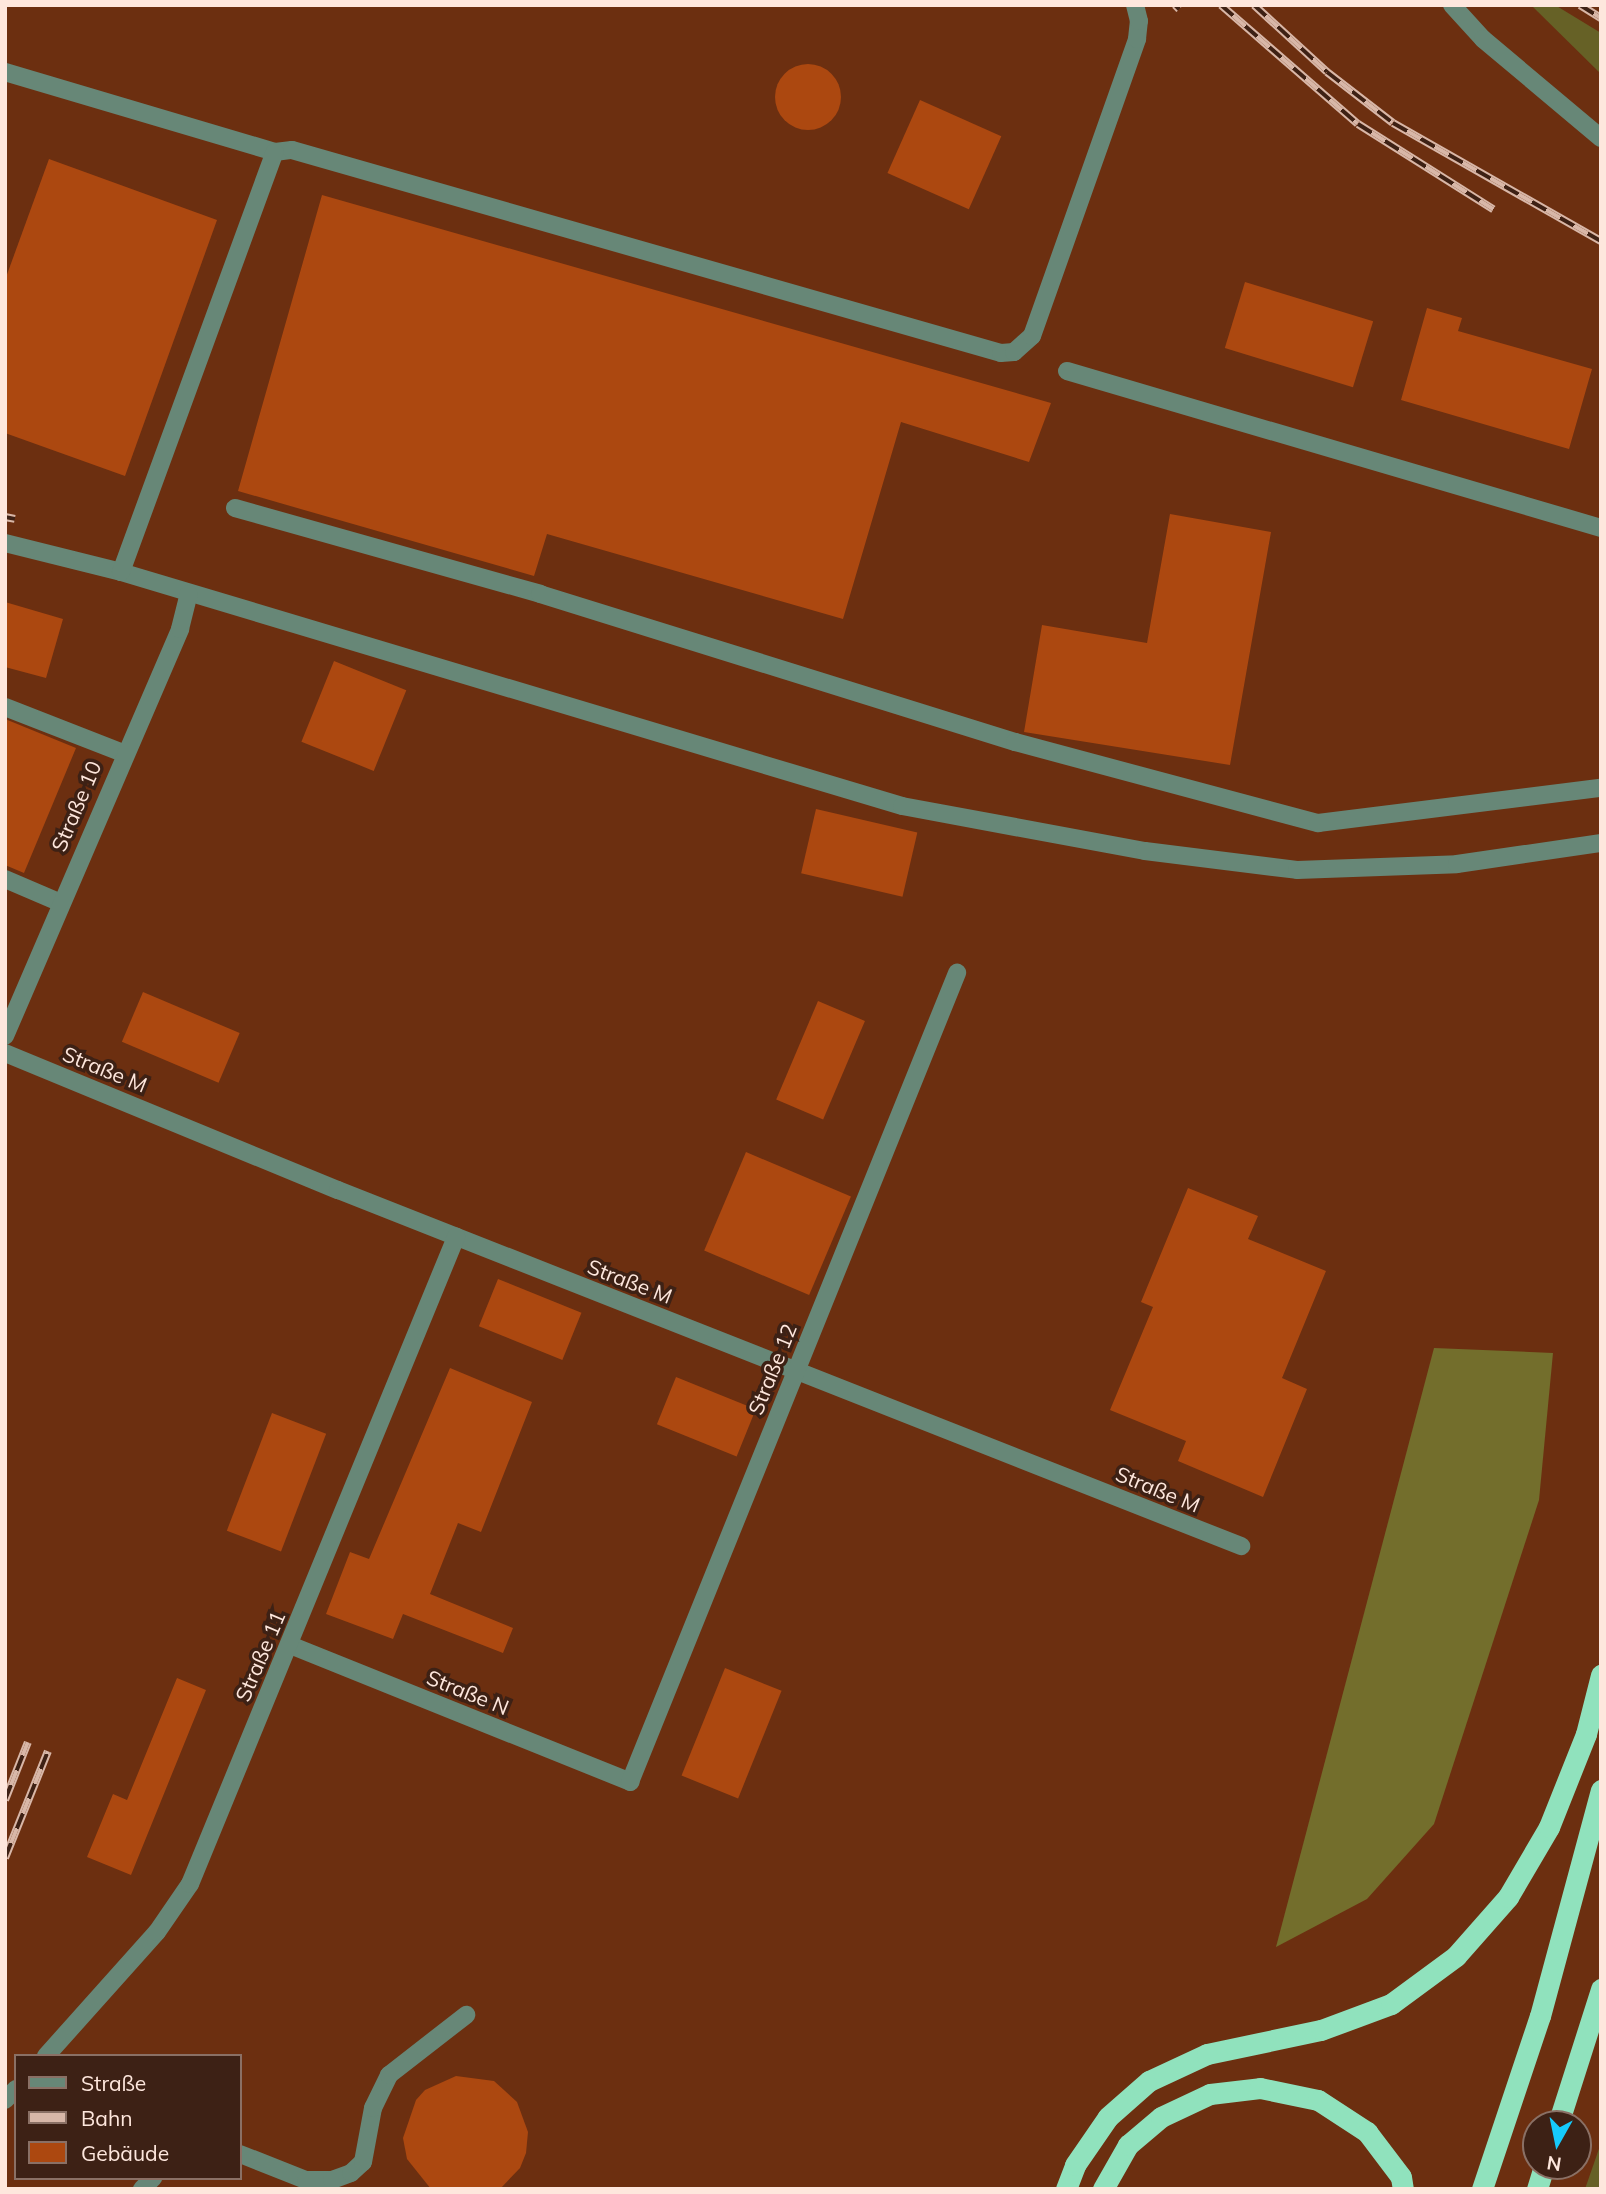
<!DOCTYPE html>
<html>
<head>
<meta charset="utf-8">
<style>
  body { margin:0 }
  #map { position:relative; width:1606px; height:2194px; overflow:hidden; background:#6c2f10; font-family:Mulish,sans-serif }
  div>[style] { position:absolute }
  .green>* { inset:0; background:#666126 }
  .forest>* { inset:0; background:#736e2c }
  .building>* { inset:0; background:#ac4810; transform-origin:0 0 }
  .round { border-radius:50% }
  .minor>* { height:18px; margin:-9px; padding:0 9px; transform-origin:9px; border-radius:9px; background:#678777 }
  .highway>* { height:21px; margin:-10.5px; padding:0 10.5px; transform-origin:10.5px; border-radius:10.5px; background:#90e2bd }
  .rail>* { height:8px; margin-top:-4px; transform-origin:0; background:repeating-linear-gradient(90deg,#3d2115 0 16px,#d8b7a8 0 32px); box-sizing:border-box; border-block:2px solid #d8b7a8 }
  span { translate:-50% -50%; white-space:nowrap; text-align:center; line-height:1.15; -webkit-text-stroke:7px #3d2115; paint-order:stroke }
  .street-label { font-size:21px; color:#fee7dd }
  .frame { position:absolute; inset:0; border:7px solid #fee7dd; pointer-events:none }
  .legend { position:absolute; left:14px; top:2054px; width:228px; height:126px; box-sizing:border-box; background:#3d2115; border:2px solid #8a7065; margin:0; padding:9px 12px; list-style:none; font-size:21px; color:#fee7dd }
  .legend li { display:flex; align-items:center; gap:14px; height:35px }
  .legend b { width:35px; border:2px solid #8a7065 }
  .north { position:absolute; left:1522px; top:2110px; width:70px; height:70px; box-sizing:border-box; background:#3d2115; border:2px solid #8a7065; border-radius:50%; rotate:189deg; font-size:19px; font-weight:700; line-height:28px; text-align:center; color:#fee7dd }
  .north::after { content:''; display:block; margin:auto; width:24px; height:32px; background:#16cafb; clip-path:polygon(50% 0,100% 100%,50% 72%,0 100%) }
</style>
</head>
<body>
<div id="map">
  <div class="green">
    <i style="clip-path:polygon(1531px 5px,1555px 5px,1601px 33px,1601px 74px)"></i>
    <i style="clip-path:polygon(1601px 2143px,1601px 2189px,1585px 2189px)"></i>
  </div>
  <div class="forest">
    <i style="clip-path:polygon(1434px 1348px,1553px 1353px,1539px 1500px,1434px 1824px,1367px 1899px,1276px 1947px)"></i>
  </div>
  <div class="building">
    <i class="round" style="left:775px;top:64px;width:66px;height:66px"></i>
    <i style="left:920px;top:100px;width:89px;height:80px;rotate:24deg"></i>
    <i style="clip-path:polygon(49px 159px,217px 220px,125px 476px,5px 433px,5px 280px)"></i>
    <i style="clip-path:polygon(322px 195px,1051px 403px,1029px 462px,901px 422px,843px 619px,547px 534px,534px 576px,238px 491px)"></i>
    <i style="left:1245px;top:282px;width:134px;height:69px;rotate:17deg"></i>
    <i style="clip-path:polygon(1427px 308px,1462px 318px,1458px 331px,1592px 369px,1569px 449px,1401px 400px)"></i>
    <i style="clip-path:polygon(1170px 514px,1271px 532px,1230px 765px,1024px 732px,1042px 625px,1147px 643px)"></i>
    <i style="clip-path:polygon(5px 602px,63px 619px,46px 678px,5px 667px)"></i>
    <i style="left:334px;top:661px;width:78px;height:87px;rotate:22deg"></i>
    <i style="clip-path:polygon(5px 719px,76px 748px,24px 873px,5px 865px)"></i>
    <i style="left:816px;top:809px;width:104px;height:66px;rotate:13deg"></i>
    <i style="left:143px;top:992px;width:105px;height:54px;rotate:23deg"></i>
    <i style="left:818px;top:1001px;width:51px;height:107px;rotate:23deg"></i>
    <i style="left:746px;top:1152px;width:114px;height:107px;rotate:23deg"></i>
    <i style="clip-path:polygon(1188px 1188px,1258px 1216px,1248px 1239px,1326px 1271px,1282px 1378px,1307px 1389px,1263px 1497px,1178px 1461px,1186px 1441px,1110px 1410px,1153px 1307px,1141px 1302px)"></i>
    <i style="left:498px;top:1279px;width:90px;height:51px;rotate:22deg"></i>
    <i style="clip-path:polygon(450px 1368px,532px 1402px,481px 1532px,458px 1523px,430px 1594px,513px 1628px,503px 1653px,403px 1614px,393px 1639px,326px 1614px,350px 1552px,369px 1559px)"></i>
    <i style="left:676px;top:1377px;width:86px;height:51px;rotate:22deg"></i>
    <i style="left:272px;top:1413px;width:58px;height:126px;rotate:21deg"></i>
    <i style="left:725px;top:1668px;width:61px;height:116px;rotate:22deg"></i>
    <i style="clip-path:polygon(177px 1678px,206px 1690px,131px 1875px,87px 1857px,113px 1794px,127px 1800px)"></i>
    <i style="clip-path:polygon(456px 2076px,494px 2081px,517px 2102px,528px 2132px,526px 2153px,520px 2168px,500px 2189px,431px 2189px,407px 2159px,403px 2138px,416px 2100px,425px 2090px)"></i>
  </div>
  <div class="minor">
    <i style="left:1452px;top:5px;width:46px;rotate:47.6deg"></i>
    <i style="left:1483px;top:39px;width:154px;rotate:40deg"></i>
    <i style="left:5px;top:72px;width:282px;rotate:16.5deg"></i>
    <i style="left:275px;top:152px;width:17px;rotate:-7deg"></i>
    <i style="left:292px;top:150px;width:737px;rotate:15.98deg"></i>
    <i style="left:1001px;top:353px;width:13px;rotate:-4deg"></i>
    <i style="left:1014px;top:352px;width:24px;rotate:-42deg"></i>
    <i style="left:1032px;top:336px;width:315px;rotate:-70.5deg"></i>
    <i style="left:1137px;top:39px;width:18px;rotate:-84deg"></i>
    <i style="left:1139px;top:21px;width:16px;rotate:-104deg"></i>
    <i style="left:1067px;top:371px;width:557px;rotate:16.38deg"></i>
    <i style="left:235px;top:508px;width:317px;rotate:15.7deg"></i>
    <i style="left:540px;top:594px;width:498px;rotate:17.3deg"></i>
    <i style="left:1015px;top:742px;width:314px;rotate:15deg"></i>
    <i style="left:1318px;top:823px;width:285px;rotate:-7.1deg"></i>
    <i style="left:5px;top:543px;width:120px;rotate:14deg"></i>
    <i style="left:121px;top:572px;width:815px;rotate:16.68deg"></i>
    <i style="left:902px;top:806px;width:247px;rotate:10.5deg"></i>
    <i style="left:1145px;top:851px;width:153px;rotate:7.1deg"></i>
    <i style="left:1297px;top:870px;width:160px;rotate:-2.1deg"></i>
    <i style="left:1457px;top:864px;width:146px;rotate:-8.3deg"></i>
    <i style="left:121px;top:572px;width:447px;rotate:-69.9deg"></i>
    <i style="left:5px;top:707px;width:127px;rotate:21.3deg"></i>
    <i style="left:5px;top:879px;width:61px;rotate:23.2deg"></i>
    <i style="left:5px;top:1036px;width:443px;rotate:-66.7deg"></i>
    <i style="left:180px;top:629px;width:36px;rotate:-76deg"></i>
    <i style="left:5px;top:1053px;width:360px;rotate:22.4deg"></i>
    <i style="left:338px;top:1190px;width:971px;rotate:21.52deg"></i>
    <i style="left:290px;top:1645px;width:367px;rotate:21.9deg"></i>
    <i style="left:630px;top:1782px;width:873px;rotate:-67.99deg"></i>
    <i style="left:46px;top:2056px;width:166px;rotate:-48.2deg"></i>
    <i style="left:157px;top:1932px;width:58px;rotate:-55.5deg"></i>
    <i style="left:190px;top:1884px;width:700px;rotate:-67.65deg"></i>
    <i style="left:5px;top:2100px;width:16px;rotate:-45deg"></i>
    <i style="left:240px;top:2154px;width:71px;rotate:21.5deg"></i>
    <i style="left:306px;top:2180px;width:26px"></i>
    <i style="left:332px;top:2180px;width:20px;rotate:-20deg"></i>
    <i style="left:351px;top:2173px;width:16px;rotate:-43deg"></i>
    <i style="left:363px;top:2162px;width:55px;rotate:-79.5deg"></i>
    <i style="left:373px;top:2108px;width:37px;rotate:-64deg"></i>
    <i style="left:389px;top:2075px;width:98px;rotate:-37.9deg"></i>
    <i style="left:142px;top:2189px;width:16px;rotate:-45deg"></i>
  </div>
  <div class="highway">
    <i style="left:1558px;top:2124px;width:142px;rotate:-72.3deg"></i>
    <i style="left:1066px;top:2189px;width:26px;rotate:-69deg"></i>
    <i style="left:1075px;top:2165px;width:58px;rotate:-55.5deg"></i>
    <i style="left:1108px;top:2117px;width:55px;rotate:-41.3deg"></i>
    <i style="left:1149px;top:2081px;width:64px;rotate:-25deg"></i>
    <i style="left:1207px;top:2054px;width:116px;rotate:-11.9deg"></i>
    <i style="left:1321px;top:2030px;width:75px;rotate:-20.4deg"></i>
    <i style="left:1391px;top:2004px;width:81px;rotate:-36.4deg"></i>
    <i style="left:1456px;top:1956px;width:79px;rotate:-48.6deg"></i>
    <i style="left:1508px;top:1897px;width:81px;rotate:-59.6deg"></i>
    <i style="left:1549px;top:1827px;width:100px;rotate:-68.3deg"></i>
    <i style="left:1586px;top:1734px;width:61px;rotate:-75.7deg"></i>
    <i style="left:1103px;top:2189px;width:51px;rotate:-60.4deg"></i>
    <i style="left:1128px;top:2145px;width:43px;rotate:-40.3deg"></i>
    <i style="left:1161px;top:2117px;width:54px;rotate:-25.1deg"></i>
    <i style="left:1210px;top:2094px;width:50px;rotate:-6.8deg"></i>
    <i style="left:1260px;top:2088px;width:59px;rotate:11.7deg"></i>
    <i style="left:1318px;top:2100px;width:59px;rotate:33.1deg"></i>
    <i style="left:1367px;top:2132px;width:56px;rotate:52.9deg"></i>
    <i style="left:1401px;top:2177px;width:12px;rotate:81deg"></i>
    <i style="left:1482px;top:2189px;width:182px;rotate:-71.5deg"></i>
    <i style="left:1540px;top:2016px;width:234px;rotate:-74.9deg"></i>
    <i style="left:1537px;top:2189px;width:24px;rotate:-73deg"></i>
  </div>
  <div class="rail">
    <i style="left:1175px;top:5px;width:6px;rotate:45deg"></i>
    <i style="left:1221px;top:5px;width:181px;rotate:41deg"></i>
    <i style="left:1358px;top:124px;width:160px;rotate:32.2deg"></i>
    <i style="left:1254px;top:5px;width:99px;rotate:42.5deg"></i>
    <i style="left:1327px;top:72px;width:83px;rotate:37.7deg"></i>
    <i style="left:1393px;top:123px;width:239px;rotate:29.6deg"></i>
    <i style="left:1580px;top:5px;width:25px;rotate:32deg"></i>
    <i style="left:5px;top:517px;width:10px;rotate:11deg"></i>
    <i style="left:5px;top:1800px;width:62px;rotate:-68.4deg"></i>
    <i style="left:5px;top:1858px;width:115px;rotate:-68.1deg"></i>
  </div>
  <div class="street-label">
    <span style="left:76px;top:806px;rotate:-67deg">Straße 10</span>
    <span style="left:105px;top:1069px;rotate:22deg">Straße M</span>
    <span style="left:630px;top:1281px;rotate:21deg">Straße M</span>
    <span style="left:772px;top:1369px;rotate:-68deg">Straße 12</span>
    <span style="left:1158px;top:1489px;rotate:22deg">Straße M</span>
    <span style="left:260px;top:1656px;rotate:-67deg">Straße 11</span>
    <span style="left:468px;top:1692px;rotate:22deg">Straße N</span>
  </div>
  <div class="frame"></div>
  <ul class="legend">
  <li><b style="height:9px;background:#678777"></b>Straße</li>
  <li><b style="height:9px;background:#d8b7a8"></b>Bahn</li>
  <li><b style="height:19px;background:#ac4810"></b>Gebäude</li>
  </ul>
  <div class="north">N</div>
</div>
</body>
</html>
